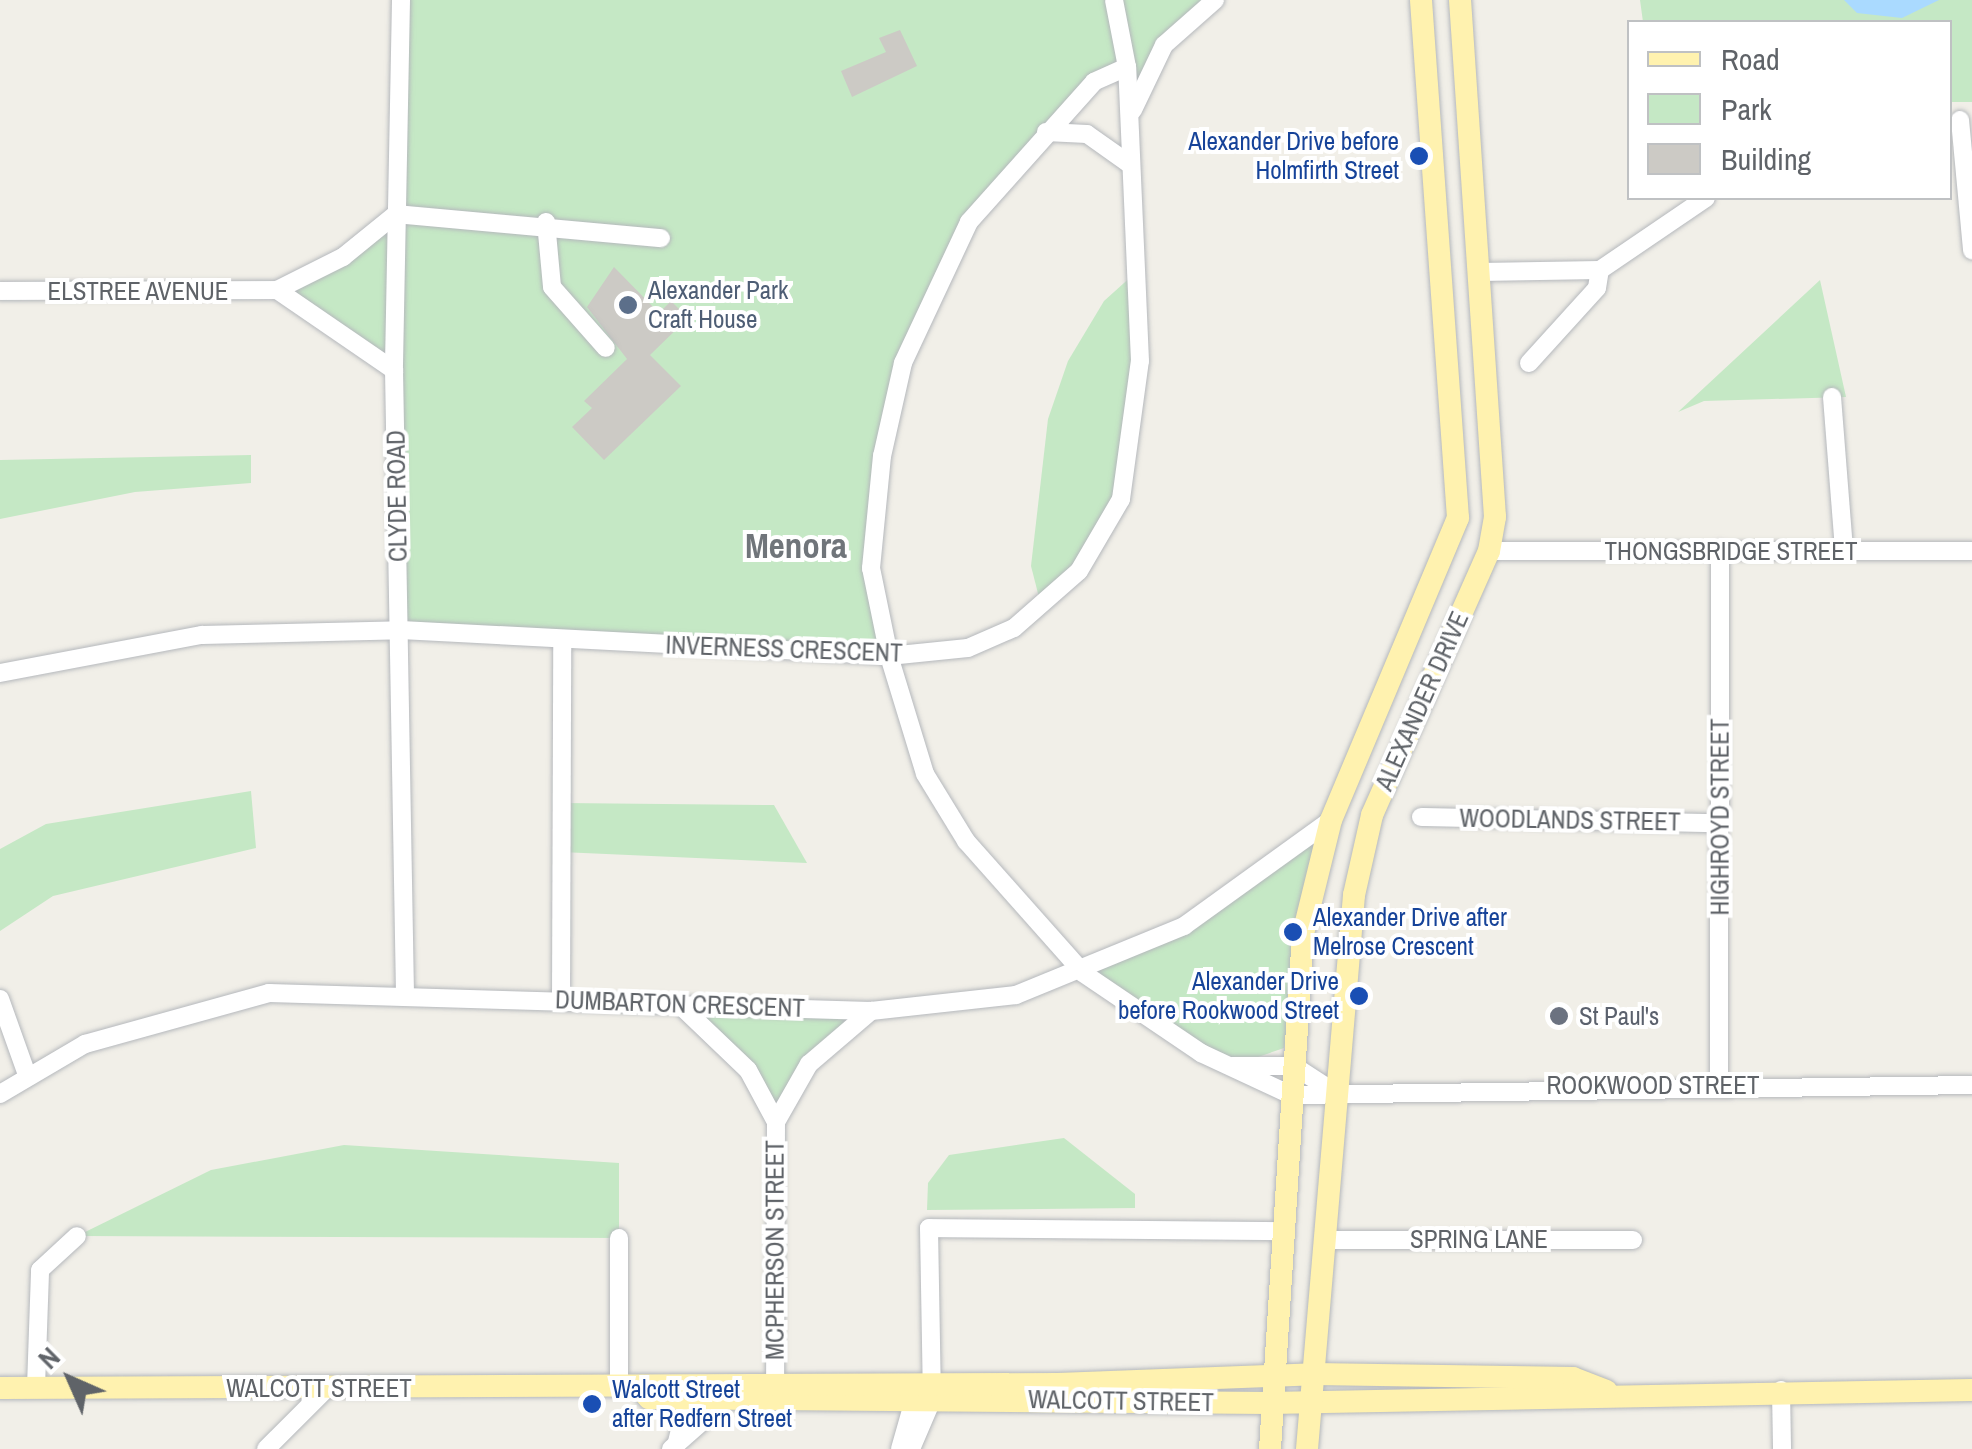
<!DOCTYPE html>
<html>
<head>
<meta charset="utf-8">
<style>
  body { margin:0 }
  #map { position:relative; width:1972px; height:1449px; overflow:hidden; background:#f1efe8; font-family:"Archivo Narrow",sans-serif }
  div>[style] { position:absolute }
  .green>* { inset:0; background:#c5e8c5 }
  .water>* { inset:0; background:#aadaff }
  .building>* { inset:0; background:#cccac5 }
  .roads { filter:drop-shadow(0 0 2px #b5b8bc) drop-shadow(0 0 2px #b5b8bc) }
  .minor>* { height:18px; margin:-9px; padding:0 9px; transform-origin:9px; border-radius:9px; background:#fff }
  .major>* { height:22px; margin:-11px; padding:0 11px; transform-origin:11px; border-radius:11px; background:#fff2af }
  .dots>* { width:28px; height:28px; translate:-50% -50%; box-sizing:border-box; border:5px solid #fff; border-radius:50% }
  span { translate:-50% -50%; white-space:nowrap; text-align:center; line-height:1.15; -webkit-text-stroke:8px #fff; paint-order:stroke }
  .transit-label { font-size:25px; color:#164399 }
  .right { translate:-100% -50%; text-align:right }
  .left { translate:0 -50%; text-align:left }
  .street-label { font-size:25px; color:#5f6368 }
  .service-label { font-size:25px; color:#4e5e75 }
  .worship-label { font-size:25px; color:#5b616d }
  .district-label { font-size:35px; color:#70757a; font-weight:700 }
  .legend { position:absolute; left:1627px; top:20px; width:325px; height:180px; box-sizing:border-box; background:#fff; border:2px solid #bfc1c3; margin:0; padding:12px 18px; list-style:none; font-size:30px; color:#5f6368 }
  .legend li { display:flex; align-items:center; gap:20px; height:50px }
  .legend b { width:50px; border:2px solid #bfc1c3 }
  .north { position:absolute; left:20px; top:1329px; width:100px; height:100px; -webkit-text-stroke:8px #fff; paint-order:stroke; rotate:315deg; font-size:28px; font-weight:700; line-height:40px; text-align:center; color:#5f6368 }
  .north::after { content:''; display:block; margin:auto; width:35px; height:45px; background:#5f6368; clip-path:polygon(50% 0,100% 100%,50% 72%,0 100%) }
</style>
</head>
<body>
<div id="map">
  <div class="green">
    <i style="clip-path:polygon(401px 0,1215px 0,1164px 45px,1131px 115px,1127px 68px,1094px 82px,969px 222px,903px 363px,871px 568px,889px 656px,401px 630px,394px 370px,277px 290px,395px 214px)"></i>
    <i style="clip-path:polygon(1640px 0,1972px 0,1972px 102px,1950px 102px,1950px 22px,1643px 22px)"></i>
    <i style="clip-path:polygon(1134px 274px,1140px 361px,1121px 499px,1042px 609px,1031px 566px,1048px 419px,1068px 361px,1104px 301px)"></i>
    <i style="clip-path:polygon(1820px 280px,1846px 397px,1704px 401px,1678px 412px)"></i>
    <i style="clip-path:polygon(251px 455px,251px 483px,135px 492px,0 519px,0 460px)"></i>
    <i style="clip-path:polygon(251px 791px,256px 848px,53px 896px,0 931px,0 849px,46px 824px)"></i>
    <i style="clip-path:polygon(563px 803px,774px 805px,807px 863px,561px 852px)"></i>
    <i style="clip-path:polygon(1331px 820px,1284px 1048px,1232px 1066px,1083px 973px,1185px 926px)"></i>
    <i style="clip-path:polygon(682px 1007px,871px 1011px,809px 1064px,776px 1122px,748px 1070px)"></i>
    <i style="clip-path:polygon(1064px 1138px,1135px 1194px,1135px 1208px,927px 1210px,928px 1183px,949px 1155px)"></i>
    <i style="clip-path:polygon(344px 1145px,619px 1163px,619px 1238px,77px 1236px,211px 1170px)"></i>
  </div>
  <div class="water">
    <i style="clip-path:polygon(1844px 0,1939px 0,1902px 18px,1857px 13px)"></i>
  </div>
  <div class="building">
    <i style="clip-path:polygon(900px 30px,917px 66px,852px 97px,841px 71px,886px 52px,879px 38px)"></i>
    <i style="clip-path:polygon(614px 267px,659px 313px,671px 301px,688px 318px,650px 355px,681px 386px,604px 460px,572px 427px,592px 408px,584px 401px,627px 359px,587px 307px)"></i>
  </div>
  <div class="roads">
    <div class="minor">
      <i style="left:401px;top:0;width:370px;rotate:91.1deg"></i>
      <i style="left:394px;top:370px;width:622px;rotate:88.99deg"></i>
      <i style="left:1127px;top:67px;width:36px;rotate:156deg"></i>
      <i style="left:1094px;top:82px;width:188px;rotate:131.8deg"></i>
      <i style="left:969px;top:222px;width:156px;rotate:115.1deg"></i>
      <i style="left:903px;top:363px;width:95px;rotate:102.7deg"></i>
      <i style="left:882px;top:456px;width:113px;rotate:95.6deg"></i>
      <i style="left:871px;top:568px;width:90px;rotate:78.4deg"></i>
      <i style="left:889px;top:656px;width:123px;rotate:73deg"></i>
      <i style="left:925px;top:774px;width:79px;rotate:58.5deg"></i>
      <i style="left:966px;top:841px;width:176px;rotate:48.4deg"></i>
      <i style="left:1083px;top:973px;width:143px;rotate:34.1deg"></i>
      <i style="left:1201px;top:1053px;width:99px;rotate:25deg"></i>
      <i style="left:1291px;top:1095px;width:681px;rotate:-0.84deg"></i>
      <i style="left:1133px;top:110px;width:72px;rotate:-64.5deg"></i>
      <i style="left:1164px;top:45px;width:68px;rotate:-41.4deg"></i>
      <i style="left:1960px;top:120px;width:131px;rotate:84.7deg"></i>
      <i style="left:1046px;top:132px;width:41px;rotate:2.8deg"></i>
      <i style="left:1087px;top:134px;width:50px;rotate:35.3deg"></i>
      <i style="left:546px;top:222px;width:65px;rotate:84.7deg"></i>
      <i style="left:552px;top:287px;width:81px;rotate:48.5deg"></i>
      <i style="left:1480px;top:272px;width:120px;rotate:-1deg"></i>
      <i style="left:1600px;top:270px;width:128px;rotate:-34.2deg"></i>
      <i style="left:277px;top:290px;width:142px;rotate:34.4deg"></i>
      <i style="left:0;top:291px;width:277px;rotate:-0.2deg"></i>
      <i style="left:277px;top:290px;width:74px;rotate:-26.6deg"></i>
      <i style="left:343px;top:257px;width:68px;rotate:-39.1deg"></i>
      <i style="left:396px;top:214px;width:266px;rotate:5.2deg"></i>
      <i style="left:1529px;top:363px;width:101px;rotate:-47.8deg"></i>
      <i style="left:1597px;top:288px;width:18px;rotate:-81deg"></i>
      <i style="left:1832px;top:397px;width:153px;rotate:85.5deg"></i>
      <i style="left:1489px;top:551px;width:483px"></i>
      <i style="left:0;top:673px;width:206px;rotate:-10.7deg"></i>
      <i style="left:202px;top:635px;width:199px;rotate:-1.4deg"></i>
      <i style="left:401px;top:630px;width:489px;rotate:3deg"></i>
      <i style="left:889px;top:656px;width:79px;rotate:-5.8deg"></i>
      <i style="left:968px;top:648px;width:50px;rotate:-23.5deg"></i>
      <i style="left:1014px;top:628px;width:86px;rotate:-41.2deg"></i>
      <i style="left:1079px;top:571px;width:83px;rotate:-59.7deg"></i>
      <i style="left:1121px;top:499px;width:139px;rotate:-82.2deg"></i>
      <i style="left:1140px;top:361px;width:294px;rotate:-92.5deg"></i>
      <i style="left:1127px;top:67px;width:68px;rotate:-101deg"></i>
      <i style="left:1421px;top:817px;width:298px;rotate:1.2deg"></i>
      <i style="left:0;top:999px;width:81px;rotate:70.4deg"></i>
      <i style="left:561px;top:1000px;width:361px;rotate:-89.8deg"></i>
      <i style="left:682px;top:1007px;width:91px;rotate:43.7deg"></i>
      <i style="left:748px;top:1070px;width:59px;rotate:61.7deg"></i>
      <i style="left:776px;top:1122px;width:257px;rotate:90.2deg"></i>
      <i style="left:1232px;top:1066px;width:62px"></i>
      <i style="left:1294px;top:1066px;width:48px;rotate:33deg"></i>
      <i style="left:1719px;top:1085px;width:535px;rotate:-89.89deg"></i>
      <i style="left:0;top:1094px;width:99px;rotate:-30.5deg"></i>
      <i style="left:85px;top:1044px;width:191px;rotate:-15.5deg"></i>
      <i style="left:269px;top:993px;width:602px;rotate:1.71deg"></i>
      <i style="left:871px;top:1011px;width:146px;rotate:-6.3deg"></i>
      <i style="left:1016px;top:995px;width:182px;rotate:-22.3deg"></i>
      <i style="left:1184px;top:926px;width:181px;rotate:-35.8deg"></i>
      <i style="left:776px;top:1122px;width:67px;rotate:-60.4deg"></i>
      <i style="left:809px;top:1064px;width:82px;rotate:-40.5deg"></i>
      <i style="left:619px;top:1238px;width:149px;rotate:90deg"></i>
      <i style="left:1326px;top:1240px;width:307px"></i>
      <i style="left:36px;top:1387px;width:117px;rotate:-88deg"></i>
      <i style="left:40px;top:1270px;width:50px;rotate:-42.6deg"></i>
      <i style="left:1781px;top:1390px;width:59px;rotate:89deg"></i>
      <i style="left:677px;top:1442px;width:55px;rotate:-76.2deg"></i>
      <i style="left:266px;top:1449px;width:85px;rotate:-45deg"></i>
      <i style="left:671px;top:1449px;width:45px;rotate:-41.4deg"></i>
      <i style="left:705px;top:1419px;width:32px;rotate:-76deg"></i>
      <i style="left:900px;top:1449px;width:58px;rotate:-74.1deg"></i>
      <i style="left:911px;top:1449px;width:53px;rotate:-66.8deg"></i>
      <i style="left:932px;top:1400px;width:172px;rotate:-91deg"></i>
      <i style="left:929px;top:1228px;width:354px;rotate:0.5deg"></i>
    </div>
    <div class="major">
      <i style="left:639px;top:1387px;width:15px;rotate:48deg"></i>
      <i style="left:649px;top:1398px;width:621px;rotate:0.46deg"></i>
      <i style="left:1270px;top:1403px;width:702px;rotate:-1.06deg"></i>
      <i style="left:0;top:1388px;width:1058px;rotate:-0.22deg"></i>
      <i style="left:1058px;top:1384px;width:256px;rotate:-2.2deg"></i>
      <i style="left:1314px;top:1374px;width:259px;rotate:0.9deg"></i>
      <i style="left:1573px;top:1378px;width:36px;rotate:21deg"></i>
      <i style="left:1270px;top:1449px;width:516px;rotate:-86.33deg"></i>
      <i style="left:1303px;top:934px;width:117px;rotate:-76.2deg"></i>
      <i style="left:1331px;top:820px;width:328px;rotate:-67.2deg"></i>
      <i style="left:1458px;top:518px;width:519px;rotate:-94.09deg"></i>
      <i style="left:1307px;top:1449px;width:556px;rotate:-85.15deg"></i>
      <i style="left:1354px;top:895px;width:82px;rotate:-77.3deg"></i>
      <i style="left:1372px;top:815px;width:289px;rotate:-66.1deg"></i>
      <i style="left:1489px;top:551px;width:35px;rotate:-80deg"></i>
      <i style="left:1495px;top:517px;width:518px;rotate:-93.87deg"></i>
    </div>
  </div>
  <div class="dots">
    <i style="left:1419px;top:156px;background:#1a4fb4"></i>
    <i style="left:628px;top:305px;background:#5c6f8a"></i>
    <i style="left:1293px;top:932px;background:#1a4fb4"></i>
    <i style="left:1359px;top:996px;background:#1a4fb4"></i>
    <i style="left:1559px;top:1016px;background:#6b7280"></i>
    <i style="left:592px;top:1404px;background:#1a4fb4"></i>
  </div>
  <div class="transit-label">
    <span class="right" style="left:1399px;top:156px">Alexander Drive before<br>Holmfirth Street</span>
    <span class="left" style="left:1313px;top:932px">Alexander Drive after<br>Melrose Crescent</span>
    <span class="right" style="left:1339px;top:996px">Alexander Drive<br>before Rookwood Street</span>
    <span class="left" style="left:612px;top:1404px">Walcott Street<br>after Redfern Street</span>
  </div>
  <div class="street-label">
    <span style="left:138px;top:291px">ELSTREE AVENUE</span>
    <span style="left:397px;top:496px;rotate:-91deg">CLYDE ROAD</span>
    <span style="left:1731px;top:551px">THONGSBRIDGE STREET</span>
    <span style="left:784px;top:649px;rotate:2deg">INVERNESS CRESCENT</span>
    <span style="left:1422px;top:701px;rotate:-66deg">ALEXANDER DRIVE</span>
    <span style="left:1720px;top:817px;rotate:-90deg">HIGHROYD STREET</span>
    <span style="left:1570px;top:820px;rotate:1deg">WOODLANDS STREET</span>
    <span style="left:680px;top:1004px;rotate:2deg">DUMBARTON CRESCENT</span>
    <span style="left:1653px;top:1085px">ROOKWOOD STREET</span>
    <span style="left:1479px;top:1239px">SPRING LANE</span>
    <span style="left:775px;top:1250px;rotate:-90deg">MCPHERSON STREET</span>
    <span style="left:319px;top:1388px">WALCOTT STREET</span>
    <span style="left:1121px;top:1401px;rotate:1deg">WALCOTT STREET</span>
  </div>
  <div class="service-label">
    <span class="left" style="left:648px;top:305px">Alexander Park<br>Craft House</span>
  </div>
  <div class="worship-label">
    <span class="left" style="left:1579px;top:1016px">St Paul's</span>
  </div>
  <div class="district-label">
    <span style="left:796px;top:546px">Menora</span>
  </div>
  <ul class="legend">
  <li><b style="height:12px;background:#fff2af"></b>Road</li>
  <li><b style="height:28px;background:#c5e8c5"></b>Park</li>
  <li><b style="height:28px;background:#cccac5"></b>Building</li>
  </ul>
  <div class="north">N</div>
</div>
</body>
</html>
